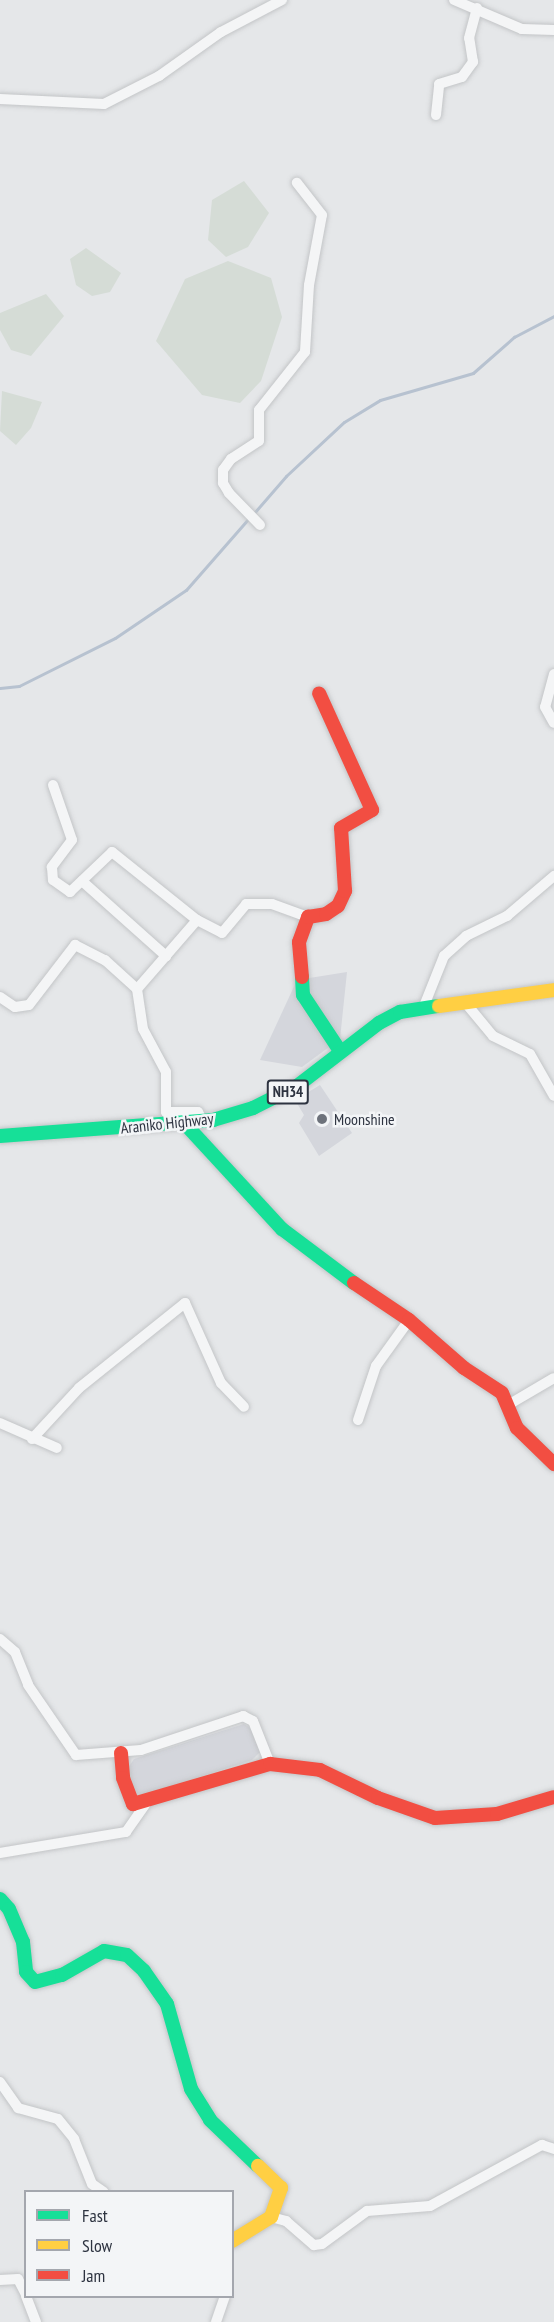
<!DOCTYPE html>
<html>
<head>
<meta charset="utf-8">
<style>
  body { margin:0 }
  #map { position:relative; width:554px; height:2322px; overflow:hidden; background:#e5e7e9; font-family:"PT Sans Narrow",sans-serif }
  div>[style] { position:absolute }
  .built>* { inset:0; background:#d4d6dc }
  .green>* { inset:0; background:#d5dcd6 }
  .stream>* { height:3px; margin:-1.5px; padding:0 1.5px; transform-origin:1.5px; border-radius:1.5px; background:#b7c2d0 }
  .roads { filter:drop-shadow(0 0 2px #c3c5c7) drop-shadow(0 0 2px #c3c5c7) }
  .street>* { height:10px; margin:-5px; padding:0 5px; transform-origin:5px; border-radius:5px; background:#f4f5f6 }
  .fast>* { height:14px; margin:-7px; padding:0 7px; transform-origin:7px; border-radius:7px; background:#16e098 }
  .slow>* { height:14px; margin:-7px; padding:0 7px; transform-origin:7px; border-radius:7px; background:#ffcf43 }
  .jam>* { height:14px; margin:-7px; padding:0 7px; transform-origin:7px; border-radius:7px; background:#f24e42 }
  .dots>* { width:16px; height:16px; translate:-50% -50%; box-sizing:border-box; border:3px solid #f3f5f7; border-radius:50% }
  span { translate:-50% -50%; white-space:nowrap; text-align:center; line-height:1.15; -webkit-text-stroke:5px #f3f5f7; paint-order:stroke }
  .shield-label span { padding:2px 4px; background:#f3f5f7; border:2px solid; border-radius:4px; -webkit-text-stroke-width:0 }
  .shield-label { font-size:15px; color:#2d3340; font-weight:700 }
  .poi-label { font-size:16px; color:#2d3340 }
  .left { translate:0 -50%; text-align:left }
  .street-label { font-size:16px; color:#2d3340 }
  .legend { position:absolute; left:24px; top:2190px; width:210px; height:108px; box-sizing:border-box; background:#f3f5f7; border:2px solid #a4a7ae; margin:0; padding:8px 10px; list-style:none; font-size:18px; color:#2d3340 }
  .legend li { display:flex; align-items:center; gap:12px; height:30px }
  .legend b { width:30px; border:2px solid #a4a7ae }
</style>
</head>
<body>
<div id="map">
  <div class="built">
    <i style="clip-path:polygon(347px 972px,340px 1039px,302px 1067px,260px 1060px,297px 980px)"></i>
    <i style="clip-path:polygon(320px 1085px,352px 1133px,319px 1156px,299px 1123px,304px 1115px,295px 1100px)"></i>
    <i style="clip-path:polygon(244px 1724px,253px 1730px,261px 1751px,252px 1760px,144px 1795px,134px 1792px,128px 1768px,134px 1759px)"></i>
  </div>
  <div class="green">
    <i style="clip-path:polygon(244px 181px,269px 213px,248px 247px,226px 257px,208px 240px,212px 200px)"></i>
    <i style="clip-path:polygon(86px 248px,121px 273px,110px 292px,92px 296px,76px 285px,70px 259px)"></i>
    <i style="clip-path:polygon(228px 261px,271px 278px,282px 317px,261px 381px,240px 403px,202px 395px,156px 341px,185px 279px)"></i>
    <i style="clip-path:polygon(46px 294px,64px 316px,31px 356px,11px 350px,0 330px,0 313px)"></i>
    <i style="clip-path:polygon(2px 391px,42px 402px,31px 428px,16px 445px,0 431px)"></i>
  </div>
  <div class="stream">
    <i style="left:254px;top:513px;width:49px;rotate:-49.1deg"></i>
    <i style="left:286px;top:476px;width:79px;rotate:-43deg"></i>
    <i style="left:344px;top:422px;width:42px;rotate:-31.4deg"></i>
    <i style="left:380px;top:400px;width:97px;rotate:-16.2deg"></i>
    <i style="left:473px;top:373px;width:55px;rotate:-41.3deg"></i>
    <i style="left:514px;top:337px;width:45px;rotate:-27.7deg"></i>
    <i style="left:0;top:688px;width:19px;rotate:-6deg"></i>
    <i style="left:19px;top:686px;width:107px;rotate:-26.6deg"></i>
    <i style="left:115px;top:638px;width:86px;rotate:-34.1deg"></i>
    <i style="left:186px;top:590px;width:96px;rotate:-48.8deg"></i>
  </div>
  <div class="roads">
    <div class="street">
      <i style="left:454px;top:0;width:74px;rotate:23.1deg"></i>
      <i style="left:522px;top:29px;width:32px;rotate:2deg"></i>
      <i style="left:0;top:99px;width:104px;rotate:2.8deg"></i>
      <i style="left:104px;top:104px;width:62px;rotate:-27deg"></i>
      <i style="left:159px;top:76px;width:76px;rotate:-35.4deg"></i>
      <i style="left:221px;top:32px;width:69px;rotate:-27.7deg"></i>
      <i style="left:436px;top:115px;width:31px;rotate:-84deg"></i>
      <i style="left:439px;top:84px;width:24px;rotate:-17deg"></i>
      <i style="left:462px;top:77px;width:19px;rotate:-54deg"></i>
      <i style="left:473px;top:62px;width:24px;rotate:-99deg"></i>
      <i style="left:469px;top:38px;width:31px;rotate:-75deg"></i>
      <i style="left:260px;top:525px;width:45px;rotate:-134.1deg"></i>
      <i style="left:229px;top:493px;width:12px;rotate:-121deg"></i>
      <i style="left:223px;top:483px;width:13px;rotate:-90deg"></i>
      <i style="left:223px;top:470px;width:14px;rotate:-54deg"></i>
      <i style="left:231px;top:459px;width:33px;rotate:-33deg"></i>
      <i style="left:259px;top:441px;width:31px;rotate:-90deg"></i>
      <i style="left:259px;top:410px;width:74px;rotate:-51.6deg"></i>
      <i style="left:305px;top:352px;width:67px;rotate:-86.6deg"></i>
      <i style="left:309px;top:285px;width:71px;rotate:-79.5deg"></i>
      <i style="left:322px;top:215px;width:41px;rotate:-128deg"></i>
      <i style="left:554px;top:674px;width:34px;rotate:105deg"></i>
      <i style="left:545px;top:707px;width:18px;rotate:61deg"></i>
      <i style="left:53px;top:785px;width:58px;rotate:70.9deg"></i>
      <i style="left:72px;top:840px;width:34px;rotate:127deg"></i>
      <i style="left:52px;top:867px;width:13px;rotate:86deg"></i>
      <i style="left:53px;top:880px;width:21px;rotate:35deg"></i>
      <i style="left:70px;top:892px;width:58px;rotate:-43.6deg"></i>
      <i style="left:112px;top:852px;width:109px;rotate:38.7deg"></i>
      <i style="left:197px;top:920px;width:28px;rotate:27deg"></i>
      <i style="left:222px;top:933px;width:38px;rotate:-50deg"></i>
      <i style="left:246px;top:904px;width:26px"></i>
      <i style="left:272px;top:904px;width:38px;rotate:20deg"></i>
      <i style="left:82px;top:881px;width:113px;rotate:41.8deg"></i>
      <i style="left:197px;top:920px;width:91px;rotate:131deg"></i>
      <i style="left:137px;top:989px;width:40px;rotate:81.5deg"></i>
      <i style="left:143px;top:1029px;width:49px;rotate:61.9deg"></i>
      <i style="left:166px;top:1072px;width:40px;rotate:90deg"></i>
      <i style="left:166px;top:1112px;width:32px"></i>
      <i style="left:198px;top:1112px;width:9px;rotate:63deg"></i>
      <i style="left:0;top:997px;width:18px;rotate:34deg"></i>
      <i style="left:15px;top:1007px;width:14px;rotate:-8deg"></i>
      <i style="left:29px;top:1005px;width:76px;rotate:-52.5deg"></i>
      <i style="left:75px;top:945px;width:34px;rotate:27deg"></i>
      <i style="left:105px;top:960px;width:43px;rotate:42.2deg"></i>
      <i style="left:464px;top:1001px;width:45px;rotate:50.4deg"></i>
      <i style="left:493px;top:1036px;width:41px;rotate:25.9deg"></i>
      <i style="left:530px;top:1054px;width:48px;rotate:60.3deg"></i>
      <i style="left:424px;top:1006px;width:54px;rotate:-68.2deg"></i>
      <i style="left:444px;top:956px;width:30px;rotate:-42deg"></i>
      <i style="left:466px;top:936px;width:46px;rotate:-26deg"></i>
      <i style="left:507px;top:916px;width:62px;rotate:-40.4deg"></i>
      <i style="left:508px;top:1405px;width:53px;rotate:-30.4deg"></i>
      <i style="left:358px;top:1420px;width:57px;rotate:-71.6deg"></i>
      <i style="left:376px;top:1366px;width:57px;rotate:-54.3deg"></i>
      <i style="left:0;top:1423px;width:62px;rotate:23.7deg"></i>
      <i style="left:32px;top:1439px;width:69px;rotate:-47.3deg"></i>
      <i style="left:79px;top:1388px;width:136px;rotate:-38.7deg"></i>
      <i style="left:185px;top:1303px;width:88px;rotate:65.8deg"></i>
      <i style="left:221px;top:1383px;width:33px;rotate:46deg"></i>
      <i style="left:0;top:1639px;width:20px;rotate:41deg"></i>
      <i style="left:15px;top:1652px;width:35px;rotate:68deg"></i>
      <i style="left:28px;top:1685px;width:85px;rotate:55.6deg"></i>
      <i style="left:76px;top:1755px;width:65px;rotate:-4.4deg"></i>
      <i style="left:141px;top:1750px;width:108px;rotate:-18.4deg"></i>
      <i style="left:243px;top:1716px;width:11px;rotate:27deg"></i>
      <i style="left:253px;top:1721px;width:46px;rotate:68.4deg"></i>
      <i style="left:0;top:1853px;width:128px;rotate:-9.5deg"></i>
      <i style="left:126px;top:1832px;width:37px;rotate:-55deg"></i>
      <i style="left:0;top:2082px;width:32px;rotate:55deg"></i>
      <i style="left:18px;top:2108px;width:41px;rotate:15.4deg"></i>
      <i style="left:58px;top:2119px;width:26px;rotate:51deg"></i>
      <i style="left:74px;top:2139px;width:48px;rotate:68.2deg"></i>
      <i style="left:92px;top:2184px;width:14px;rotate:34deg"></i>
      <i style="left:271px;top:2217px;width:16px;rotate:15deg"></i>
      <i style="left:286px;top:2221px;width:37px;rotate:41deg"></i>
      <i style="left:314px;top:2245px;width:8px;rotate:-7deg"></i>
      <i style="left:322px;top:2244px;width:56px;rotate:-36.3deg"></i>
      <i style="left:367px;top:2211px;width:63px;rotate:-4.5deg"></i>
      <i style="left:430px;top:2206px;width:128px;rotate:-28.6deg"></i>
      <i style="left:542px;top:2145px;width:13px;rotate:18deg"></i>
      <i style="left:0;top:2280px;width:18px;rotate:-3deg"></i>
      <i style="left:18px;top:2279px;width:18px;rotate:63deg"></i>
      <i style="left:26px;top:2296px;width:28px;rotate:69deg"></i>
      <i style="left:216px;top:2322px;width:28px;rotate:-71deg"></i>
    </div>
    <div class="fast">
      <i style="left:302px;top:977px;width:18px;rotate:87deg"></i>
      <i style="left:303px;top:995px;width:67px;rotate:56.5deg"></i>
      <i style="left:185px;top:1124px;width:143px;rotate:47.3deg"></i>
      <i style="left:282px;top:1229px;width:90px;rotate:36.9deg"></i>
      <i style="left:0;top:1136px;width:214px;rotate:-4.3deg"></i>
      <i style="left:213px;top:1120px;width:42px;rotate:-16.7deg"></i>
      <i style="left:253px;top:1108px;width:49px;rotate:-26.6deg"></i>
      <i style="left:297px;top:1086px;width:103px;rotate:-37.5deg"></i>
      <i style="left:379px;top:1023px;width:24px;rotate:-28deg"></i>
      <i style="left:400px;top:1012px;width:39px;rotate:-9deg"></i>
      <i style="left:0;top:1899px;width:13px;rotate:48deg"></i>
      <i style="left:9px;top:1909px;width:36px;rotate:67deg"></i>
      <i style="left:23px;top:1942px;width:30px;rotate:84deg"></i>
      <i style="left:26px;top:1972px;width:13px;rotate:48deg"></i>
      <i style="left:35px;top:1982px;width:28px;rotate:-15deg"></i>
      <i style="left:62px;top:1975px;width:48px;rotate:-29.7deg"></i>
      <i style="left:104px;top:1951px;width:23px;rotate:10deg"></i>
      <i style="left:127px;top:1955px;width:23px;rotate:43deg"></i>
      <i style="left:144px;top:1971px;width:40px;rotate:55.1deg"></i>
      <i style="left:167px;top:2004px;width:88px;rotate:74.2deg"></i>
      <i style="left:191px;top:2089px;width:36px;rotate:58deg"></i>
      <i style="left:210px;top:2120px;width:66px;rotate:43.8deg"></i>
    </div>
    <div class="slow">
      <i style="left:439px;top:1006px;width:116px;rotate:-7.9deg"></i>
      <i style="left:232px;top:2241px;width:46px;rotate:-31.6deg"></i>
      <i style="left:271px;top:2217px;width:31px;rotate:-71deg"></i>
      <i style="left:281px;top:2188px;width:32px;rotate:-136deg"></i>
    </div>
    <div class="jam">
      <i style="left:302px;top:977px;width:35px;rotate:-95deg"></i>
      <i style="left:299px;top:942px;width:27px;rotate:-70deg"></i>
      <i style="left:308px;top:917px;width:18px;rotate:-9deg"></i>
      <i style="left:326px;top:914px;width:14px;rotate:-34deg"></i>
      <i style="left:338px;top:906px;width:17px;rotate:-65deg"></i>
      <i style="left:345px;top:891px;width:63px;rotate:-93.6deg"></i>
      <i style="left:341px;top:828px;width:36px;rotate:-30deg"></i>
      <i style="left:372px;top:810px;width:128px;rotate:-114.4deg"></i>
      <i style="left:354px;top:1283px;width:66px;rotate:33.9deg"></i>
      <i style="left:409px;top:1320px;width:73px;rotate:41.1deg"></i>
      <i style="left:464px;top:1368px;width:45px;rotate:33.3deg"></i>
      <i style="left:502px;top:1393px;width:38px;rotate:67deg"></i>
      <i style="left:517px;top:1428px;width:52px;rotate:44.2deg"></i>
      <i style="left:121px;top:1753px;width:25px;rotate:85deg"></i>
      <i style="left:123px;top:1778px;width:28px;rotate:69deg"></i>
      <i style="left:133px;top:1804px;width:143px;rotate:-16.3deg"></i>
      <i style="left:270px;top:1764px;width:50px;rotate:6.8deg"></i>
      <i style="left:320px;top:1770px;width:64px;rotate:25.8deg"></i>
      <i style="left:378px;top:1798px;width:60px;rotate:19.3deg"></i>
      <i style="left:435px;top:1818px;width:62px;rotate:-3.7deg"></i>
      <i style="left:497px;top:1814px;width:59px;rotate:-16.6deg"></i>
    </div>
  </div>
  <div class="dots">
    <i style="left:322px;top:1119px;background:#6d727b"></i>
  </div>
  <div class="shield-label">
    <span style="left:288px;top:1092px">NH34</span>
  </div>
  <div class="poi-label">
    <span class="left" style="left:334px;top:1119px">Moonshine</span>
  </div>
  <div class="street-label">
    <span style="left:167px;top:1123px;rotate:-6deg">Araniko Highway</span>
  </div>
  <ul class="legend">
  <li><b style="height:8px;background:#16e098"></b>Fast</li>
  <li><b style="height:8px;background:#ffcf43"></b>Slow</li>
  <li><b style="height:8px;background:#f24e42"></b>Jam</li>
  </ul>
</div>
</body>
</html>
